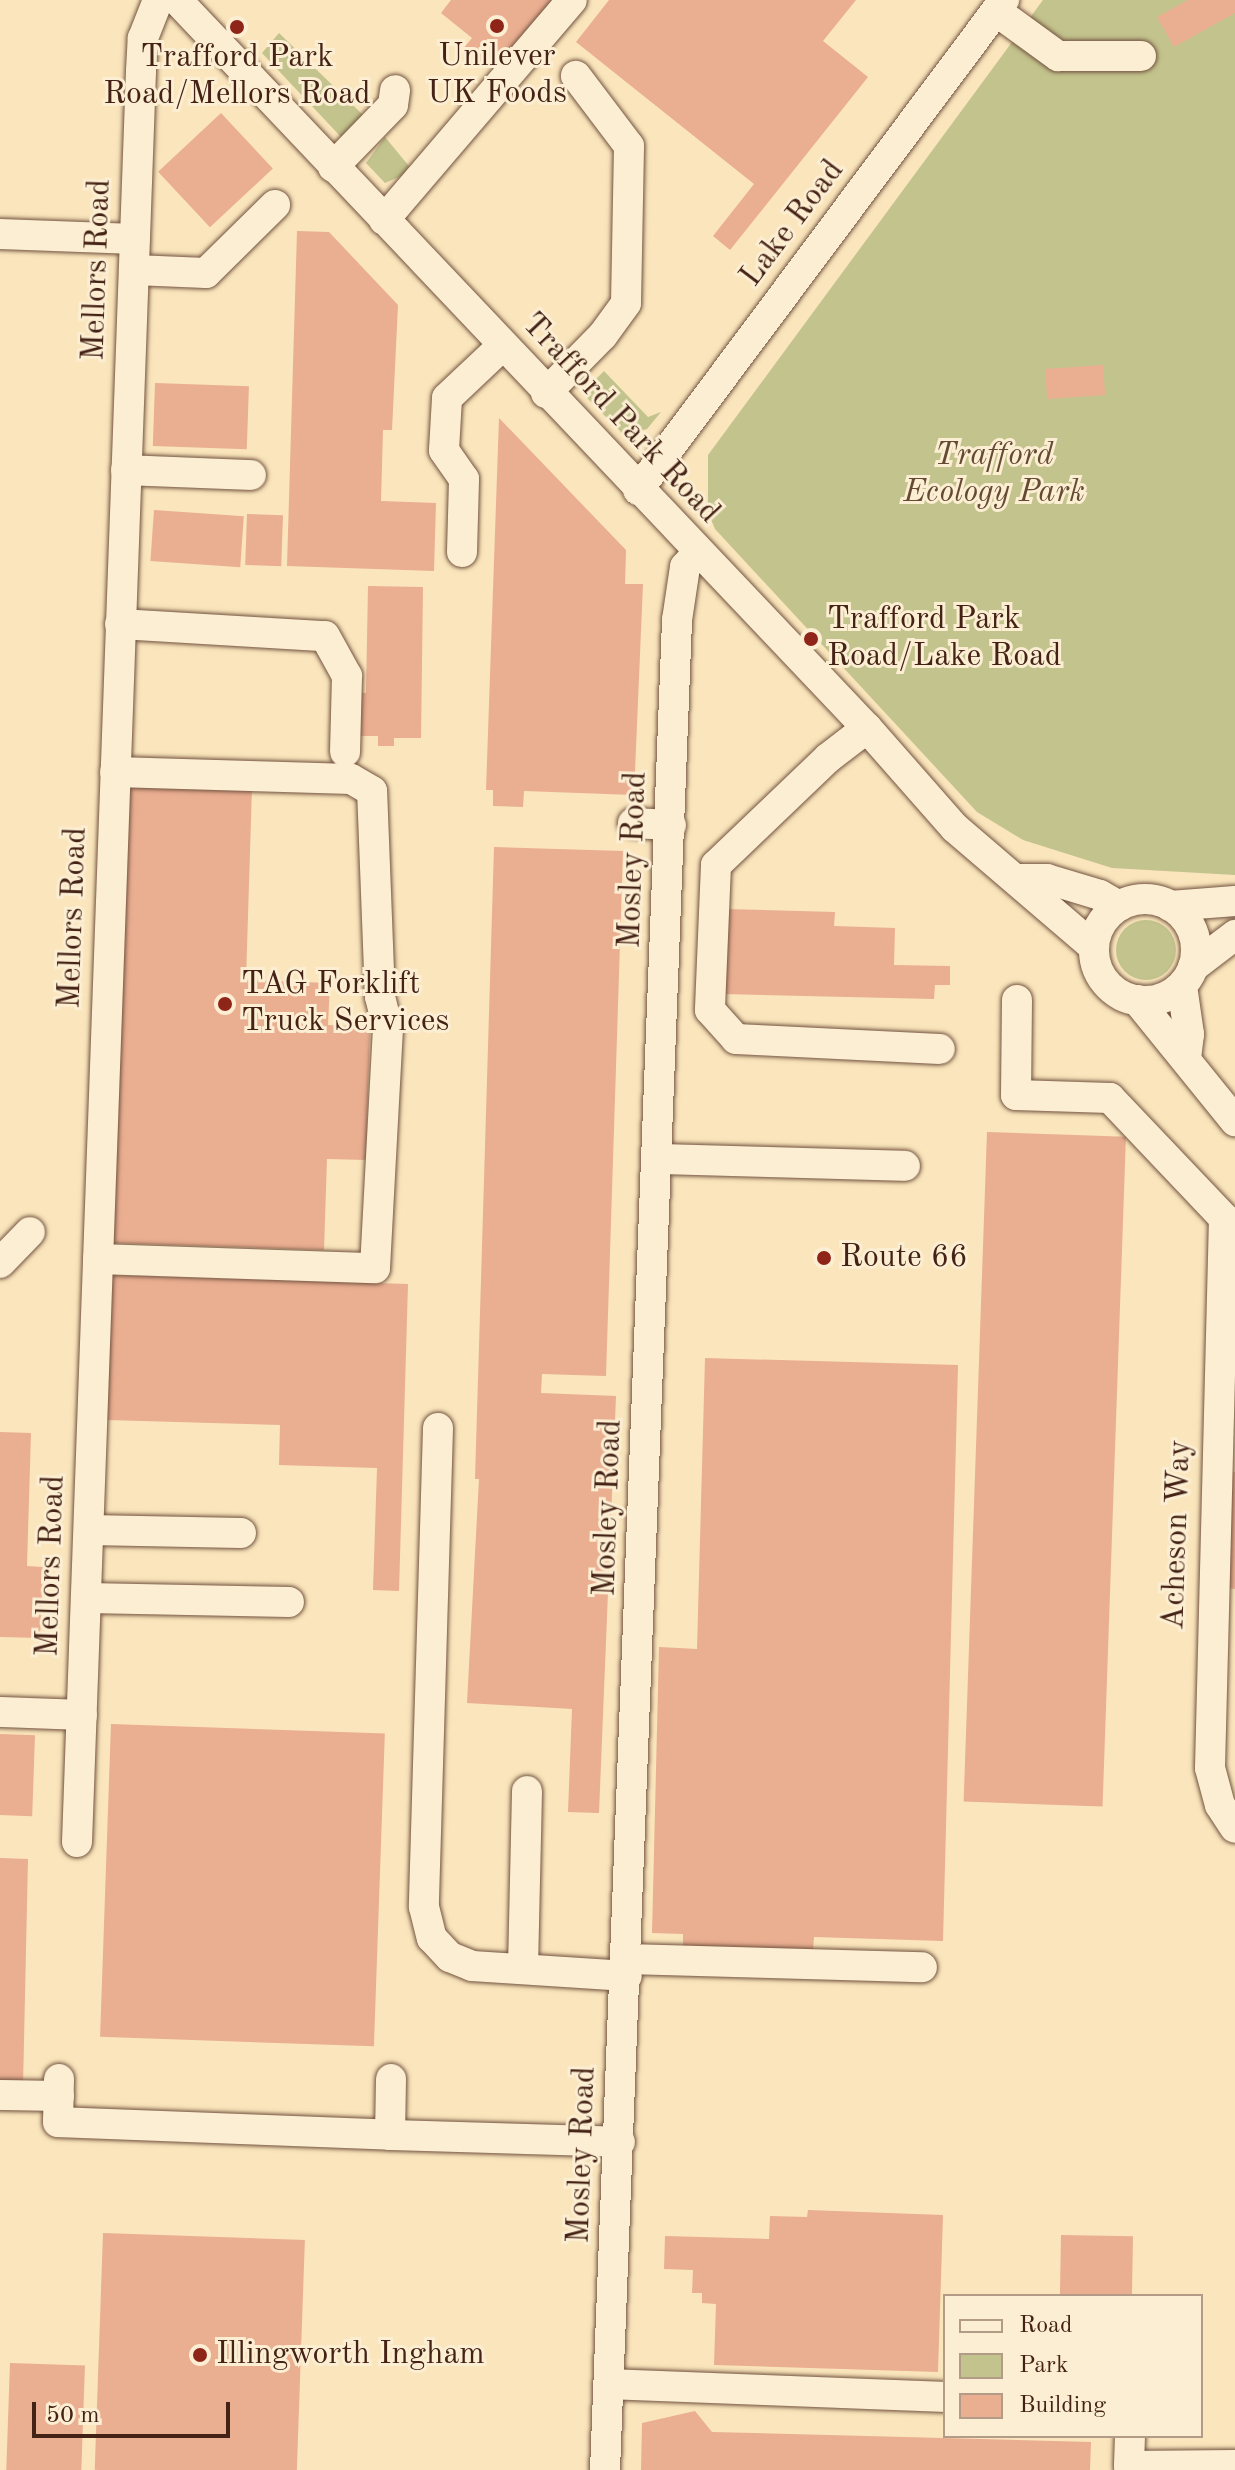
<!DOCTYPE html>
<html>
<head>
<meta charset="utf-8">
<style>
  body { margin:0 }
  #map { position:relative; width:1235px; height:2470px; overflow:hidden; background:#fae5bc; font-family:"Old Standard TT",serif }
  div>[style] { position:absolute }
  .green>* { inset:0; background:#c3c38d }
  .round { border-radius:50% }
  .building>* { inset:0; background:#eaae91; transform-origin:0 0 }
  .roads { filter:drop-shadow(0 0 2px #72533f) drop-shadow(0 0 2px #72533f) }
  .minor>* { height:30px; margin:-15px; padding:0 15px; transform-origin:15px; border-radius:15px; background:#fceed3 }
  .minor>.ring { margin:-15px; padding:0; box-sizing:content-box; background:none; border:30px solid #fceed3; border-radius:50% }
  .dots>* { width:22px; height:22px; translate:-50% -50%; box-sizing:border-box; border:4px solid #fceed3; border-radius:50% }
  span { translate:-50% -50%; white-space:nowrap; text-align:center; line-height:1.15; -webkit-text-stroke:6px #fceed3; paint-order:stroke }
  .poi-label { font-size:32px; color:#442215 }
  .left { translate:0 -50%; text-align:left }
  .street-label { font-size:32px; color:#442215 }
  .park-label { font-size:32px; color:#644a33; font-style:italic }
  .legend { position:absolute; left:943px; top:2294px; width:260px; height:144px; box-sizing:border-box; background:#fceed3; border:2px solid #b29c87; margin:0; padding:10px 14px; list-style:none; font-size:24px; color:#442215 }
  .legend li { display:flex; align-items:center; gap:16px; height:40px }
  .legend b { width:40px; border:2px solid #b29c87 }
  .scale { position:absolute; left:32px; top:2402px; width:198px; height:36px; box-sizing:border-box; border:4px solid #442215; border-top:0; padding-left:10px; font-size:24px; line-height:28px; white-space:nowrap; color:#442215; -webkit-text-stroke:6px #fceed3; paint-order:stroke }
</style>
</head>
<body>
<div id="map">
  <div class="green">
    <i style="clip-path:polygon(1043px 0,1235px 0,1235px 875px,1112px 868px,1023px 840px,977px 812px,715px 529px,708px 512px,708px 455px)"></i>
    <i style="clip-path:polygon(279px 33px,364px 116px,341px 137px,262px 53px)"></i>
    <i style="clip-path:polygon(385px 137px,413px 171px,385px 183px,366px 163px)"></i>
    <i style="clip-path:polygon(604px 371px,648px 417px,661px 412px,647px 429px,624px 435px,582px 393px)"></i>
    <i class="round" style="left:1116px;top:920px;width:60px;height:60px"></i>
  </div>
  <div class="building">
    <i style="clip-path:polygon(451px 0,558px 0,506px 67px,491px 55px,483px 65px,463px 49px,472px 38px,441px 13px)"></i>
    <i style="clip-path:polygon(609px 0,856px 0,823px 41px,868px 77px,730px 250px,713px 236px,754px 184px,576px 42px)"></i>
    <i style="clip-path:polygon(1188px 0,1235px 0,1235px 13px,1174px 47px,1157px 17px)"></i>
    <i style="left:221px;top:113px;width:76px;height:86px;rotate:47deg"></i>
    <i style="clip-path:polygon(297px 231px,329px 232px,398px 305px,392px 430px,383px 430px,381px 501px,436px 503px,434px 571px,287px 566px)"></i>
    <i style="left:1103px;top:365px;width:30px;height:58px;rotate:86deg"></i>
    <i style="left:155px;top:383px;width:94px;height:63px;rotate:2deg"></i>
    <i style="clip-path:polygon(499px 418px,626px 550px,625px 584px,643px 584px,634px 795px,524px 791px,523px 807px,493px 806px,493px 790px,486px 790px)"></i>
    <i style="left:154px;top:510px;width:90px;height:51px;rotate:4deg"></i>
    <i style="left:247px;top:514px;width:36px;height:51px;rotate:2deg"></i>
    <i style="clip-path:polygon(368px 586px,423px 587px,421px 738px,394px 738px,394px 746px,378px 746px,378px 736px,356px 736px,357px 693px,366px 693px)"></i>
    <i style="clip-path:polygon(127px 784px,252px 787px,246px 980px,330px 983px,328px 1025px,370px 1027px,366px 1160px,327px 1159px,324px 1250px,112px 1243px)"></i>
    <i style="clip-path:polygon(494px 847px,623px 851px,606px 1376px,542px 1374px,541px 1393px,616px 1396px,599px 1813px,568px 1812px,572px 1709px,467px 1703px,479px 1479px,475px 1479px)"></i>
    <i style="clip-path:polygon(725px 909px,835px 912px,834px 926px,895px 928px,894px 965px,950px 966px,950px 985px,935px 985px,934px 999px,723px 994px)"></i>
    <i style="left:987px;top:1132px;width:139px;height:670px;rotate:2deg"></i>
    <i style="clip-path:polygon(112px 1275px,408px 1284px,399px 1591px,373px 1590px,377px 1468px,279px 1465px,280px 1425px,107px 1420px)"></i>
    <i style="clip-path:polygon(705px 1358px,958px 1365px,943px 1941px,814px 1937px,813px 1950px,683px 1947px,683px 1934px,652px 1933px,659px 1647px,697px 1649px)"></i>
    <i style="clip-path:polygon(0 1432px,31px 1433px,27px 1566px,43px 1567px,40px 1638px,0 1637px)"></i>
    <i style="clip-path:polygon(1232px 1472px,1235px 1472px,1235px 1589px,1229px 1588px)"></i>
    <i style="left:111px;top:1724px;width:274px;height:313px;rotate:2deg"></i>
    <i style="left:0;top:1734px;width:35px;height:81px;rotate:2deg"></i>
    <i style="clip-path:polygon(0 1858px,28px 1859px,23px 2086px,0 2085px)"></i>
    <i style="clip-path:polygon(808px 2210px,943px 2215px,938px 2372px,714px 2365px,716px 2304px,702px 2303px,702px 2293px,692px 2293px,693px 2270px,664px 2269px,665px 2236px,769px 2239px,770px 2216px,807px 2217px)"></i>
    <i style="left:103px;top:2233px;width:202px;height:237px;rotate:2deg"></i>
    <i style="left:1061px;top:2235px;width:72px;height:61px;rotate:1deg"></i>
    <i style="left:10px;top:2363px;width:75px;height:107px;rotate:2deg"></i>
    <i style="clip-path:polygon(695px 2411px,712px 2432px,1091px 2442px,1090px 2470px,641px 2470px,642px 2423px)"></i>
  </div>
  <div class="roads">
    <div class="minor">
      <i style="left:177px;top:0;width:1003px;rotate:46.54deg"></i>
      <i style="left:867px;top:728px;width:133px;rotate:48.7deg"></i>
      <i style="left:955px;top:828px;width:183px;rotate:40.6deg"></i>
      <i style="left:996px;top:11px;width:77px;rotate:36deg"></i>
      <i style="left:1058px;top:56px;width:83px"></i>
      <i style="left:333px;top:167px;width:86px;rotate:-45.9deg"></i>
      <i style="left:393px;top:105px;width:15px;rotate:-82deg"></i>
      <i style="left:384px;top:220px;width:289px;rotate:-49.5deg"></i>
      <i style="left:0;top:234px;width:135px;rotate:2.1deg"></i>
      <i style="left:134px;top:270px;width:72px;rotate:2.4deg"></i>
      <i style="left:206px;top:273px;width:97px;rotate:-44.6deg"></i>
      <i style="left:546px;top:393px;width:81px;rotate:-45.5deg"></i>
      <i style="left:603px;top:335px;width:39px;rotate:-54deg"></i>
      <i style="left:626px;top:303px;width:157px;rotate:-88.9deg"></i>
      <i style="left:629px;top:146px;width:88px;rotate:-127.1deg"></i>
      <i style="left:126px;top:470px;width:125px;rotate:2.3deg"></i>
      <i style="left:638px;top:490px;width:612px;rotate:-53.24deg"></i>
      <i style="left:462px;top:552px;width:73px;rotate:-88.4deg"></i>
      <i style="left:464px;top:479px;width:35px;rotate:-125deg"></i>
      <i style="left:444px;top:450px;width:52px;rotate:-86.7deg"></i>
      <i style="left:447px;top:398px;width:76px;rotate:-43.4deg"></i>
      <i style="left:120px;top:624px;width:205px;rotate:3.4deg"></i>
      <i style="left:325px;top:636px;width:46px;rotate:61.2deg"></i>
      <i style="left:347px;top:676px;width:76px;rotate:91.5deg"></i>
      <i style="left:867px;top:728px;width:49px;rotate:142.4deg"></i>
      <i style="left:828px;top:758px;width:155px;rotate:136.3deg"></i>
      <i style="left:716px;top:865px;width:145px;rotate:92.4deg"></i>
      <i style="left:710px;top:1010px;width:39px;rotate:48deg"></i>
      <i style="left:736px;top:1039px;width:204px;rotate:2.8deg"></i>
      <i style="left:633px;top:823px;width:38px;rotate:3deg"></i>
      <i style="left:1019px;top:879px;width:28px"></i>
      <i style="left:1047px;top:879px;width:55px;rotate:16.8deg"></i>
      <i style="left:1100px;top:895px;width:22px;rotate:30deg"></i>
      <i class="ring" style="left:1094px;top:899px;width:72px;height:72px"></i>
      <i style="left:1170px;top:906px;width:65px;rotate:-4.4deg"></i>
      <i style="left:1193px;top:967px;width:53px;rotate:-37.3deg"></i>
      <i style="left:1182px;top:986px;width:49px;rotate:81.7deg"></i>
      <i style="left:1189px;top:1034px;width:23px;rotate:97deg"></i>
      <i style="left:1017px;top:1000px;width:95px;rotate:90.6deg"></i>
      <i style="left:1016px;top:1095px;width:94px;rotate:1.8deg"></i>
      <i style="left:1110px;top:1098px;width:166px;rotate:46.5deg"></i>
      <i style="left:1224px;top:1218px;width:550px;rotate:91.46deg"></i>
      <i style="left:1210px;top:1768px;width:38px;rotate:75deg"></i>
      <i style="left:1220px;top:1805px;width:27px;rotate:57deg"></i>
      <i style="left:1137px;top:1000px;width:156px;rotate:51deg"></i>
      <i style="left:658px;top:1159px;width:247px;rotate:1.6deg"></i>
      <i style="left:98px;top:1259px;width:277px;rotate:1.9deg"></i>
      <i style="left:375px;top:1268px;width:239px;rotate:-86.9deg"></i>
      <i style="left:388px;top:1029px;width:33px;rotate:-104deg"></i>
      <i style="left:380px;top:997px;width:206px;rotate:-92.2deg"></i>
      <i style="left:372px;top:791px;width:24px;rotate:-150deg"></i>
      <i style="left:351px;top:779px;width:236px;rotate:-178.3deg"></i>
      <i style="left:0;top:1263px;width:43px;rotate:-45.9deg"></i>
      <i style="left:438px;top:1428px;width:479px;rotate:91.7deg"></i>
      <i style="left:424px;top:1907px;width:32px;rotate:76deg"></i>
      <i style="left:432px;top:1938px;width:26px;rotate:47deg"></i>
      <i style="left:450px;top:1957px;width:24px;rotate:22deg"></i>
      <i style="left:472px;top:1966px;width:155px;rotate:3.7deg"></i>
      <i style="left:89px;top:1530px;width:152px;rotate:1.1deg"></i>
      <i style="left:87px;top:1598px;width:202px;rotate:1.1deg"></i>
      <i style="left:0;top:1712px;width:82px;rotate:2.1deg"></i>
      <i style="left:77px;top:1842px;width:1772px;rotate:-87.93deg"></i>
      <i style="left:141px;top:71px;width:33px;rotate:-87deg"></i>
      <i style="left:143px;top:38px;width:41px;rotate:-68.5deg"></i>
      <i style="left:627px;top:1959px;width:295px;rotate:1.6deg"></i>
      <i style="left:523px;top:1968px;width:177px;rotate:-88.7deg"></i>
      <i style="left:59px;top:2079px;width:43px;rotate:91.3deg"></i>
      <i style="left:58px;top:2122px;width:332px;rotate:2.2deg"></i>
      <i style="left:391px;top:2079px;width:56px;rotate:91deg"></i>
      <i style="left:390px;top:2135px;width:230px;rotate:1.7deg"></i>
      <i style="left:0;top:2095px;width:59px;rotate:1deg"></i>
      <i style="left:609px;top:2384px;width:336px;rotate:2.2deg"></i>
      <i style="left:1130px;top:2436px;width:30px;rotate:92deg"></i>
      <i style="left:1129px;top:2466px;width:106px;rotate:-0.5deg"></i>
      <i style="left:605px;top:2470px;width:1851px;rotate:-87.77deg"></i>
      <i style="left:677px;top:620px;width:54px;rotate:-81.4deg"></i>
      <i style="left:685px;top:567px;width:18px;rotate:-49deg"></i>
    </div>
  </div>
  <div class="dots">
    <i style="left:497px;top:26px;background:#8f2418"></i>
    <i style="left:237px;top:27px;background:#8f2418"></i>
    <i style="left:811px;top:639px;background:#8f2418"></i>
    <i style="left:225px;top:1004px;background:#8f2418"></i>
    <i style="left:824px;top:1258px;background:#8f2418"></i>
    <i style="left:200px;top:2355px;background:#8f2418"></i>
  </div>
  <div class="poi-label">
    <span style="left:497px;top:76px">Unilever<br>UK Foods</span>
    <span style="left:237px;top:77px">Trafford Park<br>Road/Mellors Road</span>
    <span class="left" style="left:827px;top:639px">Trafford Park<br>Road/Lake Road</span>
    <span class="left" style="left:241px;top:1004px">TAG Forklift<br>Truck Services</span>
    <span class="left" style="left:840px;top:1258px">Route 66</span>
    <span class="left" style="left:216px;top:2355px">Illingworth Ingham</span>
  </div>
  <div class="street-label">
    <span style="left:793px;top:224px;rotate:-53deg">Lake Road</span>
    <span style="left:98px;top:270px;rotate:-88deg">Mellors Road</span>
    <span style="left:620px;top:419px;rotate:47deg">Trafford Park Road</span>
    <span style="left:634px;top:860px;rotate:-88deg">Mosley Road</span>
    <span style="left:74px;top:918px;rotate:-88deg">Mellors Road</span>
    <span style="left:609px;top:1508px;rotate:-88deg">Mosley Road</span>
    <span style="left:1178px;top:1535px;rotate:-88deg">Acheson Way</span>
    <span style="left:52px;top:1566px;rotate:-88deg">Mellors Road</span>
    <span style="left:583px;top:2155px;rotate:-88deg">Mosley Road</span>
  </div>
  <div class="park-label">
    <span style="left:994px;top:475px">Trafford<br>Ecology Park</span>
  </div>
  <ul class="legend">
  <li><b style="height:10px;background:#fceed3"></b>Road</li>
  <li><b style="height:22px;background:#c3c38d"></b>Park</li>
  <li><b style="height:22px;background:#eaae91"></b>Building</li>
  </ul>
  <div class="scale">50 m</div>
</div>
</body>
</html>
